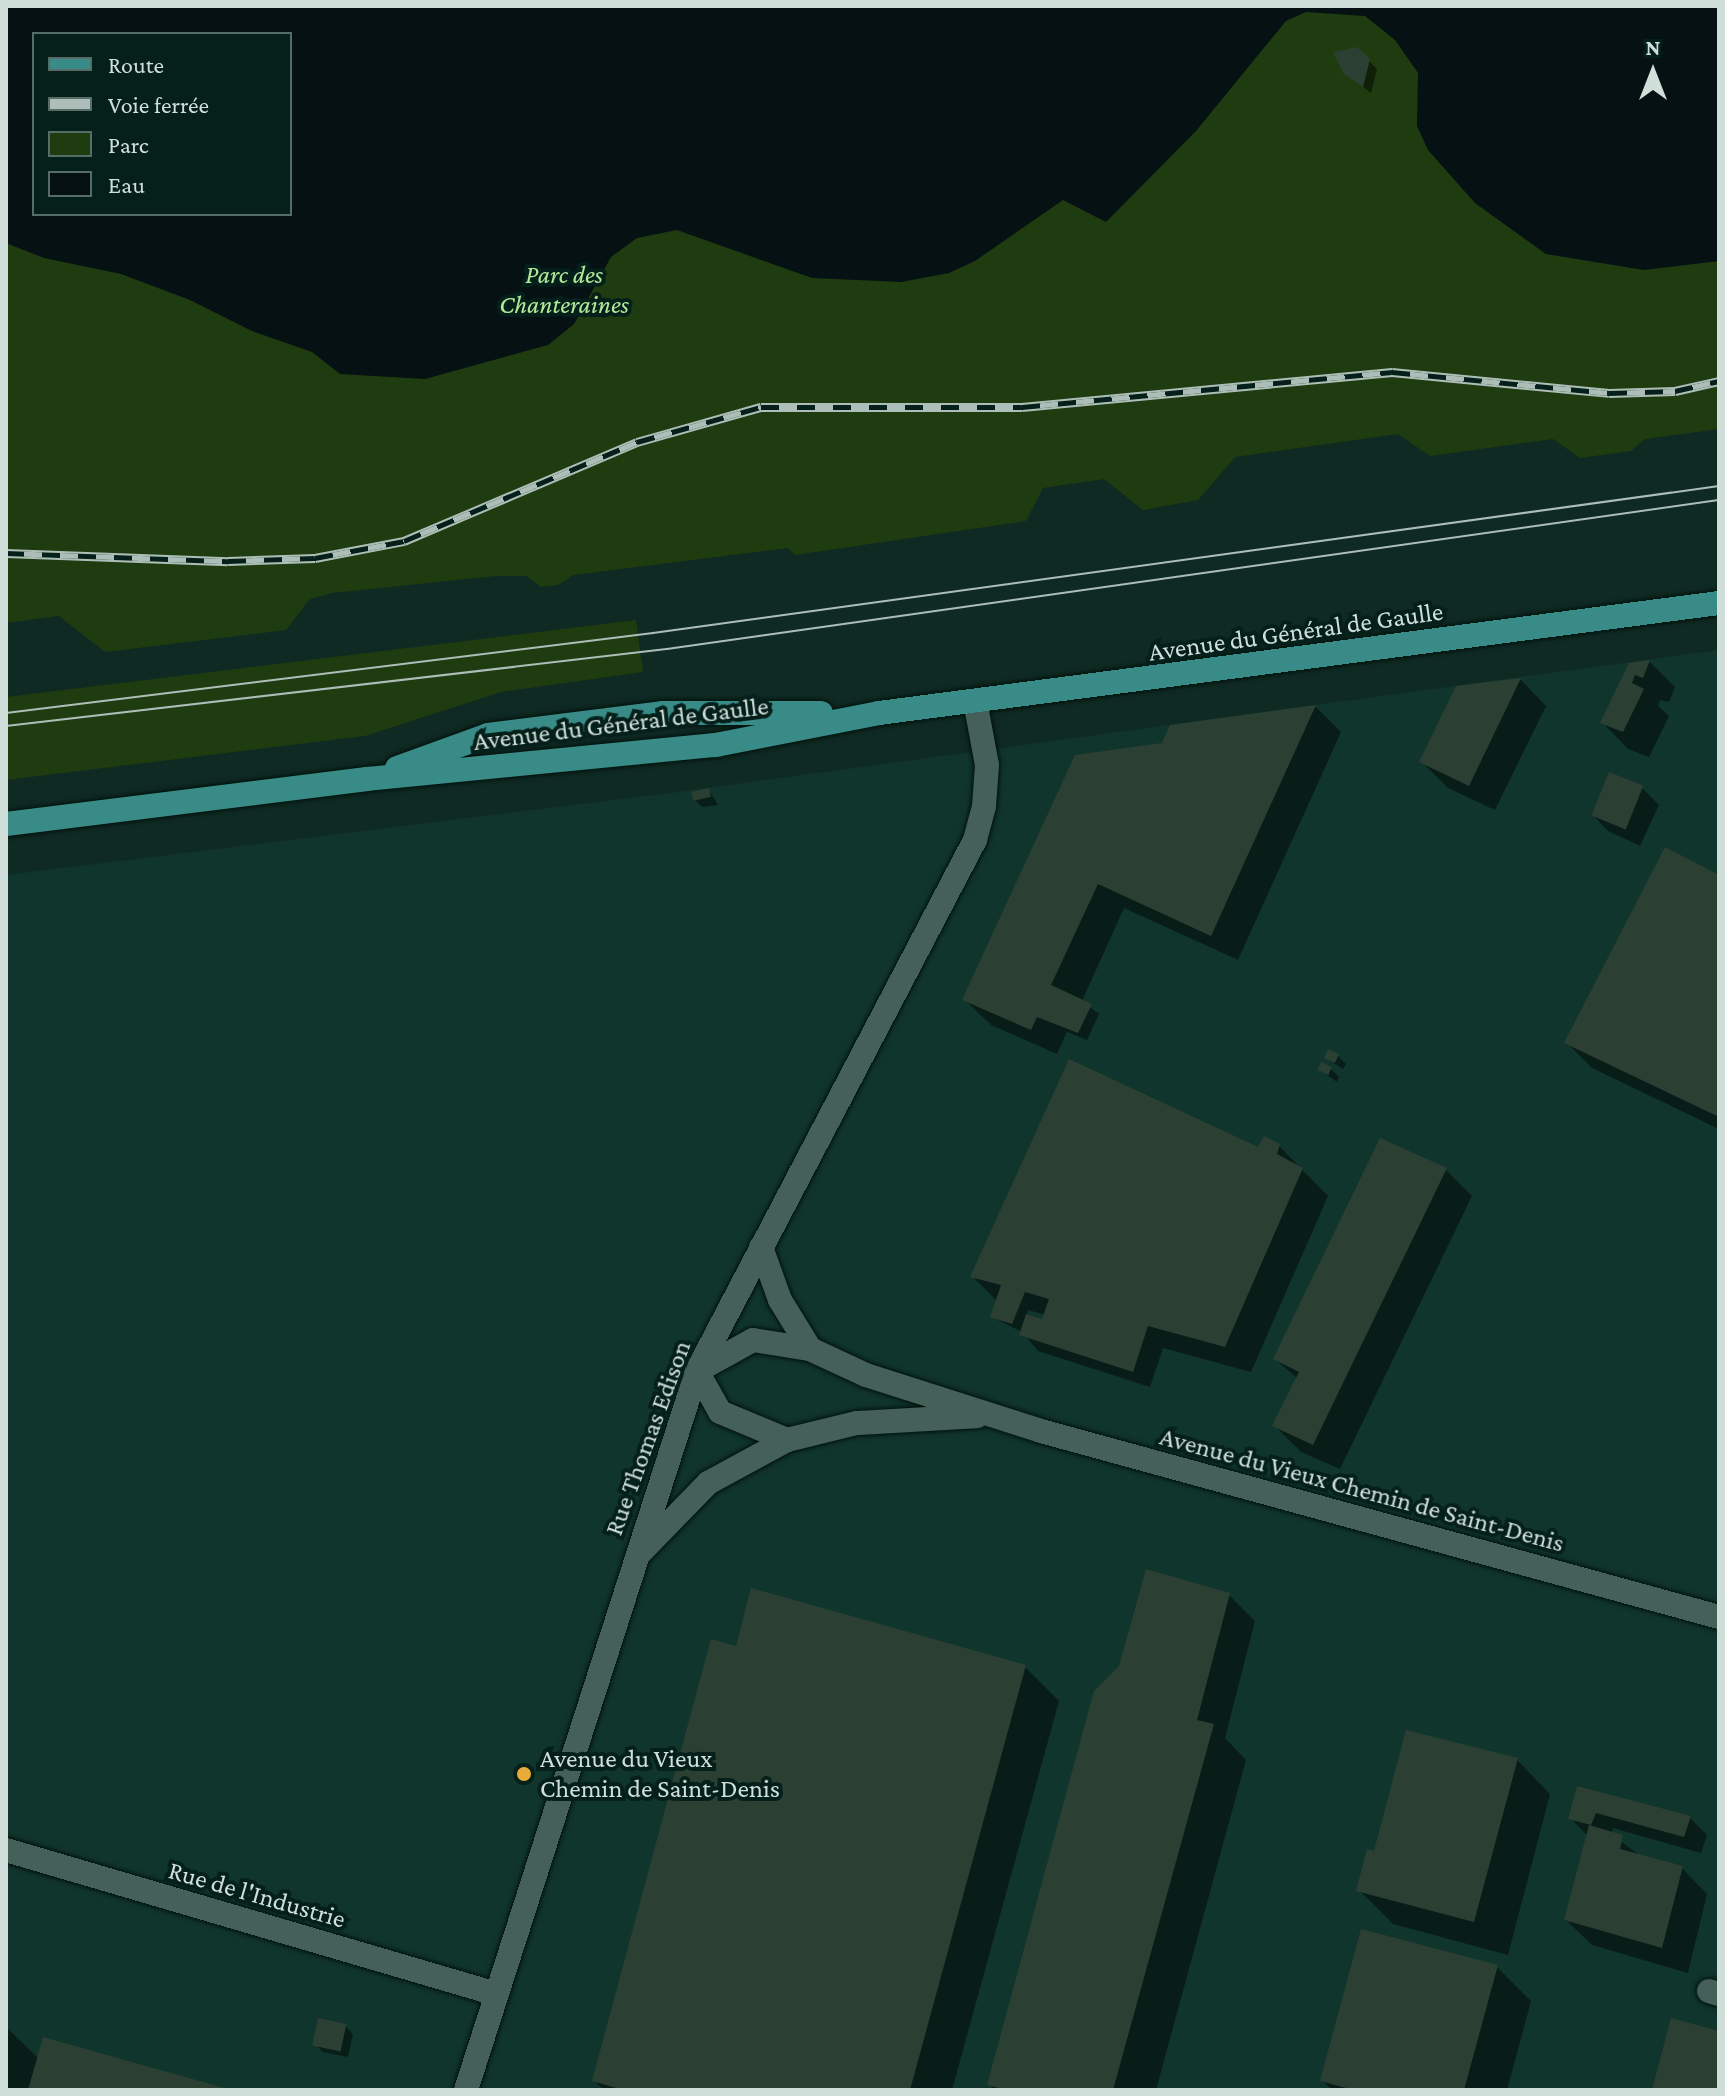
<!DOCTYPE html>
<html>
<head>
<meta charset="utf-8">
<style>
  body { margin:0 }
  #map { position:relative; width:1725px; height:2096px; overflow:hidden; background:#0f2a23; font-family:"Crimson Pro",serif }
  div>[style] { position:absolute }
  .built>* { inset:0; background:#10352d }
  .green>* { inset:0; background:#1f3b10 }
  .water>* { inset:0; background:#051113 }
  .shadow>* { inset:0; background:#0007 }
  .building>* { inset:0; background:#2b4033; transform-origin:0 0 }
  .roads { filter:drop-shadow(0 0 2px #00120c) drop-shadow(0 0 2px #00120c) }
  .minor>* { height:24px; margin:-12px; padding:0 12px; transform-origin:12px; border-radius:12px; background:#456058 }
  .major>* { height:24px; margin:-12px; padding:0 12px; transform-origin:12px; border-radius:12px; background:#388b87 }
  .tram>* { height:2px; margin:-1px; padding:0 1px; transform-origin:1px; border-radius:1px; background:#adbeb9 }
  .rail>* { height:9px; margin-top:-4.5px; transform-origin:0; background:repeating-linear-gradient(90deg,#05201a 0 18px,#adbeb9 0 36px); box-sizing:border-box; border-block:2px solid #adbeb9 }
  .dots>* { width:22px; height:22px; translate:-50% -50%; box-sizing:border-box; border:4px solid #05201a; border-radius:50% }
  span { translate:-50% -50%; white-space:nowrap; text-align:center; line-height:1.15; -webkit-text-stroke:8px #05201a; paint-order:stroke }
  .park-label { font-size:26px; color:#b2ea99; font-style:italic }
  .street-label { font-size:26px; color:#d0dfda }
  .poi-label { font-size:26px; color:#d0dfda }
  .left { translate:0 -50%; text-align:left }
  .frame { position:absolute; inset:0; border:8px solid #d0dfda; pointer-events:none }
  .legend { position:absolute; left:32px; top:32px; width:260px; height:184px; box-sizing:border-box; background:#05201a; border:2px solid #566c67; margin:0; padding:10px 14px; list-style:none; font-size:24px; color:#d0dfda }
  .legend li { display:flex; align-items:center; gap:16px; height:40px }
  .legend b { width:40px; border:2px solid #566c67 }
  .north { position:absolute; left:1613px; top:32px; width:80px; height:80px; -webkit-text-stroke:6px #05201a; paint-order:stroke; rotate:0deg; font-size:22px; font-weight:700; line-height:32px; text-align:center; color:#d0dfda }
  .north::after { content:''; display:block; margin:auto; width:28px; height:36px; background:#d0dfda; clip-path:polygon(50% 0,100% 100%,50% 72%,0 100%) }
</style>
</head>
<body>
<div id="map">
  <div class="built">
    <i style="clip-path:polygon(1719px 650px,1719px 2090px,6px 2090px,6px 875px,671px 793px)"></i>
  </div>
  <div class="green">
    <i style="clip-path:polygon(evenodd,6px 6px,1719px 6px,1719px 429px,1645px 439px,1631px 451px,1580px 458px,1553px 439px,1430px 456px,1398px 434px,1235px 457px,1198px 500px,1143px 510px,1104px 479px,1043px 488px,1026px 521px,795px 555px,788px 548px,573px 575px,558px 585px,541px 587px,526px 576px,496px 576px,332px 593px,310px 599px,286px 630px,105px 652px,59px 616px,6px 623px,6px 6px,34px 34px,290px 34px,290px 214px,34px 214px,34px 34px)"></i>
    <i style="clip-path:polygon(636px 620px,643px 672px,501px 692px,365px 736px,6px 780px,6px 697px)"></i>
  </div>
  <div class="water">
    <i style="clip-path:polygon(evenodd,6px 6px,1719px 6px,1719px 261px,1644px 270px,1546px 254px,1475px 203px,1428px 150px,1417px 126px,1418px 73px,1395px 40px,1365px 16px,1306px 12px,1286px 21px,1196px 131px,1106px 222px,1063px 200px,975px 261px,949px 273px,901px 282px,812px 278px,677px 230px,637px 238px,611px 257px,574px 324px,548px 345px,425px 379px,340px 374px,312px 352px,252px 331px,190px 300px,121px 274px,44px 258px,6px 243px,6px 6px,34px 34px,290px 34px,290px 214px,34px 214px,34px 34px)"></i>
  </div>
  <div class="shadow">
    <i style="clip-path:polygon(1368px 60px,1377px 69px,1371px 93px,1346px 73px)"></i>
    <i style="clip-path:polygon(1650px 662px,1675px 687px,1669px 702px,1660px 700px,1658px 706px,1669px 716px,1649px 757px,1628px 749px,1603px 723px,1630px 665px)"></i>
    <i style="clip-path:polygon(1521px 680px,1546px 706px,1495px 810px,1448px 788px,1422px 762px,1458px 688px)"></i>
    <i style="clip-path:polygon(1316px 707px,1341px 732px,1238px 960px,1124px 908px,1082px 1001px,1099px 1014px,1087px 1040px,1067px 1032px,1057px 1054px,991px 1025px,965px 1000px,1164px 745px,1172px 727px)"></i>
    <i style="clip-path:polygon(1642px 788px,1659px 805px,1640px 846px,1608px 831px,1591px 813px)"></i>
    <i style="clip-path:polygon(709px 790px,718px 805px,702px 807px,694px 799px)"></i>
    <i style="clip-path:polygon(1719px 877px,1719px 1129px,1592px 1068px,1566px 1042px)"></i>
    <i style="clip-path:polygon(1338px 1056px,1346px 1064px,1343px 1069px,1326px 1058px)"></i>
    <i style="clip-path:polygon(1331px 1069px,1339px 1077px,1337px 1082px,1320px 1070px)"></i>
    <i style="clip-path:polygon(1381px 1140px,1446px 1170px,1472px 1196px,1340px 1469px,1301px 1452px,1275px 1426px,1298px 1379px,1275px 1359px)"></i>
    <i style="clip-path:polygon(evenodd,1279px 1146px,1328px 1196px,1251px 1372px,1163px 1348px,1150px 1387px,1038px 1351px,1022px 1332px,992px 1317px,998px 1302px,972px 1276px,1258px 1149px,1279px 1146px,1028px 1310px,1046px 1315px,1044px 1321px,1026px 1316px,1028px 1310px)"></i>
    <i style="clip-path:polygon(1229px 1595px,1255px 1621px,1225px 1738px,1246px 1760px,1156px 2090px,995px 2090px,989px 2084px)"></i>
    <i style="clip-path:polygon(737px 1648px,1025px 1667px,1059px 1701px,952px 2090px,604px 2090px,594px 2080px)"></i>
    <i style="clip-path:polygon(1517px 1760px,1550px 1794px,1508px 1955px,1393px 1924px,1359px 1890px,1376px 1853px)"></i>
    <i style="clip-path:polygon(1579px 1788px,1690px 1818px,1707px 1835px,1701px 1853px,1613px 1828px,1611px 1834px,1642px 1857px,1682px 1868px,1707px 1894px,1688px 1973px,1592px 1945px,1566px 1920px,1588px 1836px,1570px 1818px)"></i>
    <i style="clip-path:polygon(1497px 1967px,1531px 2001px,1507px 2090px,1332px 2090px,1322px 2080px)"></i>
    <i style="clip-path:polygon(345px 2026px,353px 2034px,348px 2057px,323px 2052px,315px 2044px)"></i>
    <i style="clip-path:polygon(6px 2027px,39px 2059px,224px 2090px,6px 2090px)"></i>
  </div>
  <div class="building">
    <i style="clip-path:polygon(1357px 47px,1370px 59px,1363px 87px,1344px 74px,1333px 52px)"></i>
    <i style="clip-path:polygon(1650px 660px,1643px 678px,1635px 675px,1632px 683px,1644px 689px,1623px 732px,1600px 723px,1629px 663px)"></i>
    <i style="clip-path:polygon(1521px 678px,1469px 786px,1419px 762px,1456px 686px)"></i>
    <i style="clip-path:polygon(1316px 705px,1211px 936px,1098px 884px,1051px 985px,1092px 1004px,1078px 1033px,1037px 1017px,1031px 1030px,962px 1000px,1075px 755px,1162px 743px,1170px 725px)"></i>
    <i style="left:1609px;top:772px;width:37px;height:47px;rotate:22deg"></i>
    <i style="left:709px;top:788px;width:9px;height:18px;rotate:77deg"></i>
    <i style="clip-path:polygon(1665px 847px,1719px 875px,1719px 1117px,1564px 1043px)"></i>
    <i style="left:1328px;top:1049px;width:12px;height:10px;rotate:24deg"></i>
    <i style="clip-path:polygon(1069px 1059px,1258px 1147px,1264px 1136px,1280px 1144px,1277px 1154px,1303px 1168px,1225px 1347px,1148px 1326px,1133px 1372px,1019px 1335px,1026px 1314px,1042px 1319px,1049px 1299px,1025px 1292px,1012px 1324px,990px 1317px,1001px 1285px,970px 1277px)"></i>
    <i style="left:1321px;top:1062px;width:12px;height:9px;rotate:24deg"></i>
    <i style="clip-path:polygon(1380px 1138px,1447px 1168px,1313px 1445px,1272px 1426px,1299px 1372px,1273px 1359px)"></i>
    <i style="clip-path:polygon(1146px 1569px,1230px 1593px,1197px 1720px,1214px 1724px,1113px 2090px,1006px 2090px,987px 2085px,1094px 1691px,1119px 1666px)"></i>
    <i style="clip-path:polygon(751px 1588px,1026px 1665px,910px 2090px,623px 2090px,592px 2081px,711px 1639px,736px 1646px)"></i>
    <i style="clip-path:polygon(1406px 1730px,1518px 1758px,1474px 1922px,1356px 1891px,1367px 1849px,1374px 1851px)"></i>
    <i style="clip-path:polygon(1577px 1786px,1691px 1816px,1684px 1837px,1596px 1813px,1591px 1825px,1568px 1819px)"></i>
    <i style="clip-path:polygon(1589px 1825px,1623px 1835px,1620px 1849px,1683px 1866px,1662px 1948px,1564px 1920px)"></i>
    <i style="clip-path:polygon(1361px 1929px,1498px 1965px,1464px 2090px,1354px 2090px,1320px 2081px)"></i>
    <i style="left:318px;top:2018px;width:29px;height:28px;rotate:12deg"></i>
    <i style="clip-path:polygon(1671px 2018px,1719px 2031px,1719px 2090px,1652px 2090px)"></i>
    <i style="clip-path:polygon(43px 2037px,228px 2089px,228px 2090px,28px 2090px)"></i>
  </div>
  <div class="roads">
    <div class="minor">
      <i style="left:761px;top:1247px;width:56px;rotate:70.3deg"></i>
      <i style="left:780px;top:1300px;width:57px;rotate:58.5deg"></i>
      <i style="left:697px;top:1371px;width:64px;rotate:-29deg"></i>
      <i style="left:753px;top:1340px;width:58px;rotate:9deg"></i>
      <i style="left:810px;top:1349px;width:62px;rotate:24.9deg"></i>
      <i style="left:866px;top:1375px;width:184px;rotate:17.7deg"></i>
      <i style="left:1041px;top:1431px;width:703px;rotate:15.34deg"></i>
      <i style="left:697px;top:1371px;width:47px;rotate:60.7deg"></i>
      <i style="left:720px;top:1412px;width:73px;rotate:22.7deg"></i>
      <i style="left:640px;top:1553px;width:98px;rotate:-45.8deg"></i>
      <i style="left:708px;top:1483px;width:90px;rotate:-28.6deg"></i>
      <i style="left:787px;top:1440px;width:72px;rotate:-13.7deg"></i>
      <i style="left:857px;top:1423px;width:120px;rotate:-3.3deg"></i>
      <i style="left:6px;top:1850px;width:508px;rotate:16.36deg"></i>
      <i style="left:1709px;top:1991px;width:10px;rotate:17deg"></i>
      <i style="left:466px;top:2090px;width:755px;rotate:-72.19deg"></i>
      <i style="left:697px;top:1371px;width:599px;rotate:-62.37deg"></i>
      <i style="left:975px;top:840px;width:35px;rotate:-75deg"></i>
      <i style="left:984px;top:806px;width:41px;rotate:-85.8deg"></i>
      <i style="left:987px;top:765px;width:65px;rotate:-100.6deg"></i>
    </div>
    <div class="major">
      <i style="left:397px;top:768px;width:97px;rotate:-19.9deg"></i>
      <i style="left:488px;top:735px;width:175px;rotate:-7.2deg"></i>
      <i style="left:662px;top:713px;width:159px"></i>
      <i style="left:6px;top:824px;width:364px;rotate:-7.1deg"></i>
      <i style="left:367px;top:779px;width:351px;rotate:-5.6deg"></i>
      <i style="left:716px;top:745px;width:166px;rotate:-11.1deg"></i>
      <i style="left:879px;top:713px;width:847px;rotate:-7.46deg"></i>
    </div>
  </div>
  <div class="tram">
    <i style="left:6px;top:713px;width:652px;rotate:-7.05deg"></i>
    <i style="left:653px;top:633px;width:1076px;rotate:-7.85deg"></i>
    <i style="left:6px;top:726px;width:665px;rotate:-6.64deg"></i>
    <i style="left:667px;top:649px;width:1062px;rotate:-8.06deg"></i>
  </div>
  <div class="rail">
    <i style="left:6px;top:553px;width:222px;rotate:2.1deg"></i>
    <i style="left:228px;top:561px;width:87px;rotate:-2deg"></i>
    <i style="left:315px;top:558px;width:91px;rotate:-10.8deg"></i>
    <i style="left:404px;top:541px;width:253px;rotate:-23deg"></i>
    <i style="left:637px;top:442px;width:129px;rotate:-15.8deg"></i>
    <i style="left:761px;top:407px;width:261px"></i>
    <i style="left:1022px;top:407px;width:372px;rotate:-5.4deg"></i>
    <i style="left:1392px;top:372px;width:218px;rotate:5.5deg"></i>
    <i style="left:1609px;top:393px;width:66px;rotate:-1.7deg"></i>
    <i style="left:1675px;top:391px;width:45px;rotate:-12.8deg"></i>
  </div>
  <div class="dots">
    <i style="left:524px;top:1774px;background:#e9ab38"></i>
  </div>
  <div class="park-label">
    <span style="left:564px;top:290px">Parc des<br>Chanteraines</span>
  </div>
  <div class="street-label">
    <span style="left:1296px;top:632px;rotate:-8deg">Avenue du Général de Gaulle</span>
    <span style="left:621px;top:724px;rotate:-7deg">Avenue du Général de Gaulle</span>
    <span style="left:648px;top:1438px;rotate:-70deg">Rue Thomas Edison</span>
    <span style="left:1362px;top:1490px;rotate:15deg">Avenue du Vieux Chemin de Saint-Denis</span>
    <span style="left:257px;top:1895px;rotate:16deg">Rue de l'Industrie</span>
  </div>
  <div class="poi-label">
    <span class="left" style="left:540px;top:1774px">Avenue du Vieux<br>Chemin de Saint-Denis</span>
  </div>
  <div class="frame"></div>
  <ul class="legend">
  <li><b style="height:10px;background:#388b87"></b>Route</li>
  <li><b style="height:10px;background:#adbeb9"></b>Voie ferrée</li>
  <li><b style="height:22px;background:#1f3b10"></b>Parc</li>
  <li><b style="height:22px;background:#051113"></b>Eau</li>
  </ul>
  <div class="north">N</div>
</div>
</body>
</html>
